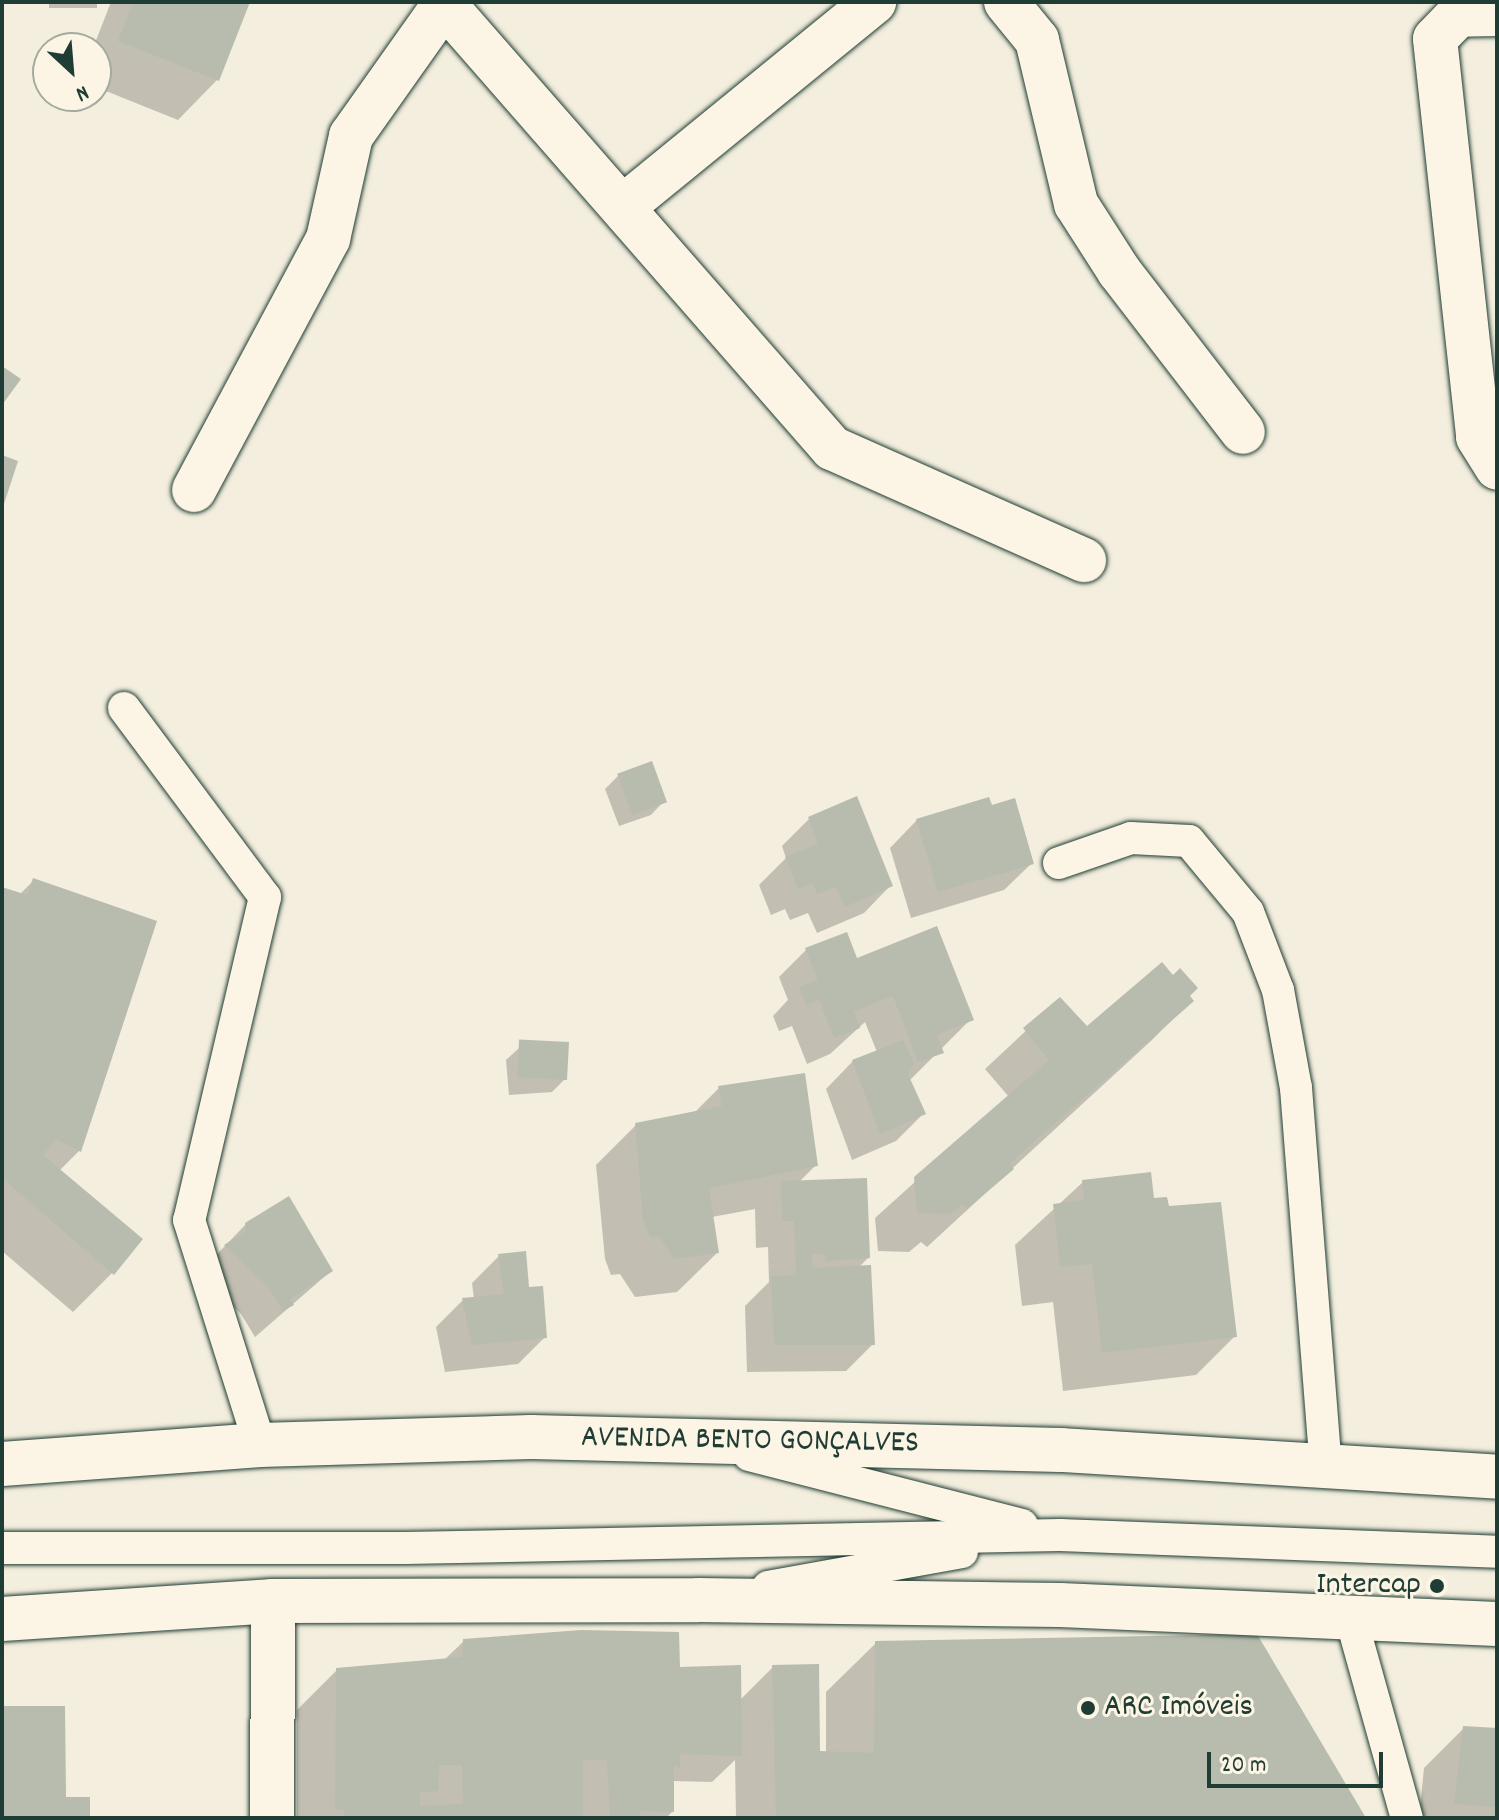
<!DOCTYPE html>
<html>
<head>
<meta charset="utf-8">
<style>
  body { margin:0 }
  #map { position:relative; width:1499px; height:1820px; overflow:hidden; background:#f3eede; font-family:Dekko,sans-serif }
  div>[style] { position:absolute }
  .shadow>* { inset:0; background:#0003; transform-origin:0 0 }
  .building>* { inset:0; background:#b8bcae; transform-origin:0 0 }
  .roads { filter:drop-shadow(0 0 2px #1f3d34) drop-shadow(0 0 2px #1f3d34) }
  .lane>* { height:32px; margin:-16px; padding:0 16px; transform-origin:16px; border-radius:16px; background:#fcf5e5 }
  .street>* { height:44px; margin:-22px; padding:0 22px; transform-origin:22px; border-radius:22px; background:#fcf5e5 }
  .primary>* { height:44px; margin:-22px; padding:0 22px; transform-origin:22px; border-radius:22px; background:#fcf5e5 }
  .dots>* { width:22px; height:22px; translate:-50% -50%; box-sizing:border-box; border:4px solid #fcf5e5; border-radius:50% }
  span { translate:-50% -50%; white-space:nowrap; text-align:center; line-height:1.15; -webkit-text-stroke:6px #fcf5e5; paint-order:stroke }
  .street-label { font-size:32px; color:#1f3d34 }
  .poi-label { font-size:32px; color:#1f3d34 }
  .right { translate:-100% -50%; text-align:right }
  .left { translate:0 -50%; text-align:left }
  .frame { position:absolute; inset:0; border:4px solid #1f3d34; pointer-events:none }
  .north { position:absolute; left:32px; top:32px; width:80px; height:80px; box-sizing:border-box; background:#fcf5e5; border:2px solid #a4ab9e; border-radius:50%; rotate:154deg; font-size:22px; font-weight:700; line-height:32px; text-align:center; color:#1f3d34 }
  .north::after { content:''; display:block; margin:auto; width:28px; height:36px; background:#1f3d34; clip-path:polygon(50% 0,100% 100%,50% 72%,0 100%) }
  .scale { position:absolute; left:1207px; top:1752px; width:176px; height:36px; box-sizing:border-box; border:4px solid #1f3d34; border-top:0; padding-left:10px; font-size:24px; line-height:28px; white-space:nowrap; color:#1f3d34; -webkit-text-stroke:6px #fcf5e5; paint-order:stroke }
</style>
</head>
<body>
<div id="map">
  <div class="shadow">
    <i style="left:49px;top:2px;width:48px;height:6px"></i>
    <i style="clip-path:polygon(111px 2px,248px 2px,217px 80px,178px 120px,96px 87px,93px 48px)"></i>
    <i style="clip-path:polygon(619px 775px,664px 801px,651px 815px,619px 826px,605px 789px)"></i>
    <i style="clip-path:polygon(991px 808px,1032px 863px,1004px 890px,911px 918px,890px 848px,917px 820px)"></i>
    <i style="clip-path:polygon(809px 819px,891px 885px,864px 913px,817px 933px,808px 913px,790px 920px,785px 909px,771px 915px,759px 885px,786px 858px,782px 846px)"></i>
    <i style="clip-path:polygon(33px 881px,154px 922px,79px 1151px,59px 1171px,112px 1273px,73px 1312px,2px 1251px,2px 889px,19px 895px)"></i>
    <i style="clip-path:polygon(806px 950px,856px 960px,971px 1019px,909px 1081px,923px 1114px,896px 1141px,852px 1160px,826px 1089px,853px 1061px,877px 1052px,865px 1022px,830px 1054px,807px 1064px,792px 1026px,779px 1031px,773px 1016px,788px 1000px,779px 977px)"></i>
    <i style="clip-path:polygon(1187px 996px,1191px 1001px,1152px 1040px,927px 1247px,921px 1242px,909px 1252px,878px 1251px,875px 1218px,1009px 1097px,985px 1069px,1059px 1000px,1087px 1029px)"></i>
    <i style="clip-path:polygon(520px 1047px,565px 1079px,552px 1092px,509px 1095px,506px 1060px)"></i>
    <i style="clip-path:polygon(719px 1088px,816px 1165px,799px 1182px,868px 1258px,858px 1268px,873px 1344px,846px 1371px,747px 1372px,745px 1306px,769px 1282px,768px 1247px,756px 1248px,755px 1209px,712px 1217px,717px 1253px,677px 1292px,635px 1297px,620px 1274px,611px 1275px,605px 1259px,596px 1165px,636px 1125px,696px 1111px)"></i>
    <i style="clip-path:polygon(1083px 1182px,1167px 1208px,1235px 1336px,1196px 1375px,1063px 1391px,1053px 1302px,1022px 1306px,1015px 1245px)"></i>
    <i style="clip-path:polygon(246px 1224px,331px 1271px,255px 1337px,241px 1314px,199px 1273px)"></i>
    <i style="clip-path:polygon(499px 1256px,527px 1289px,545px 1337px,518px 1364px,445px 1372px,436px 1327px,463px 1300px,474px 1299px,472px 1283px)"></i>
    <i style="clip-path:polygon(464px 1641px,677px 1672px,739px 1701px,773px 1667px,818px 1753px,826px 1753px,826px 1692px,876px 1643px,1364px 1818px,736px 1818px,735px 1760px,712px 1782px,672px 1781px,672px 1812px,666px 1818px,297px 1818px,297px 1710px,337px 1670px,443px 1661px)"></i>
    <i style="clip-path:polygon(1464px 1728px,1497px 1730px,1497px 1818px,1419px 1818px,1424px 1768px)"></i>
  </div>
  <div class="building">
    <i style="clip-path:polygon(133px 2px,250px 2px,219px 81px,118px 41px)"></i>
    <i style="clip-path:polygon(2px 366px,21px 379px,2px 405px)"></i>
    <i style="clip-path:polygon(2px 455px,18px 461px,3px 507px,2px 507px)"></i>
    <i style="left:652px;top:761px;width:44px;height:37px;rotate:70deg"></i>
    <i style="clip-path:polygon(857px 796px,893px 886px,845px 907px,835px 887px,817px 894px,813px 883px,798px 889px,785px 857px,818px 844px,808px 817px)"></i>
    <i style="clip-path:polygon(989px 797px,992px 805px,1015px 798px,1034px 864px,938px 892px,916px 819px)"></i>
    <i style="clip-path:polygon(33px 878px,157px 921px,81px 1152px,56px 1139px,43px 1155px,143px 1239px,114px 1275px,2px 1178px,2px 887px,27px 895px)"></i>
    <i style="clip-path:polygon(937px 926px,974px 1020px,937px 1035px,944px 1053px,918px 1062px,893px 996px,854px 1011px,860px 1028px,834px 1038px,819px 1000px,806px 1005px,799px 987px,818px 980px,805px 948px,847px 932px,857px 958px)"></i>
    <i style="clip-path:polygon(1162px 962px,1173px 975px,1180px 968px,1198px 988px,1190px 996px,1194px 1001px,1009px 1164px,1014px 1169px,967px 1209px,962px 1204px,951px 1214px,917px 1213px,914px 1177px,1049px 1060px,1023px 1028px,1060px 997px,1087px 1026px)"></i>
    <i style="clip-path:polygon(903px 1040px,914px 1064px,908px 1074px,926px 1114px,880px 1134px,852px 1060px)"></i>
    <i style="left:569px;top:1042px;width:38px;height:50px;rotate:93deg"></i>
    <i style="clip-path:polygon(805px 1073px,818px 1166px,709px 1188px,719px 1253px,674px 1259px,659px 1236px,650px 1237px,643px 1219px,635px 1123px,722px 1106px,718px 1086px)"></i>
    <i style="clip-path:polygon(1151px 1172px,1154px 1198px,1167px 1197px,1169px 1206px,1221px 1202px,1237px 1337px,1102px 1353px,1092px 1264px,1060px 1267px,1053px 1204px,1084px 1200px,1082px 1180px)"></i>
    <i style="clip-path:polygon(867px 1178px,870px 1258px,825px 1261px,825px 1255px,812px 1254px,812px 1268px,871px 1265px,875px 1345px,774px 1345px,771px 1276px,796px 1275px,794px 1221px,782px 1221px,781px 1181px)"></i>
    <i style="clip-path:polygon(289px 1196px,333px 1271px,290px 1299px,294px 1305px,283px 1311px,268px 1287px,224px 1245px,246px 1231px,245px 1223px)"></i>
    <i style="clip-path:polygon(526px 1251px,529px 1287px,543px 1286px,547px 1338px,472px 1345px,462px 1298px,504px 1294px,498px 1254px)"></i>
    <i style="clip-path:polygon(evenodd,581px 1630px,679px 1632px,680px 1667px,741px 1665px,742px 1756px,680px 1754px,680px 1768px,674px 1766px,674px 1812px,640px 1811px,639px 1818px,610px 1818px,607px 1760px,583px 1760px,583px 1818px,344px 1818px,344px 1809px,335px 1810px,336px 1668px,462px 1657px,463px 1639px,581px 1630px,439px 1765px,462px 1765px,463px 1804px,420px 1806px,420px 1792px,438px 1791px,439px 1765px)"></i>
    <i style="clip-path:polygon(1257px 1634px,1366px 1818px,776px 1818px,772px 1665px,819px 1664px,820px 1751px,874px 1753px,875px 1641px)"></i>
    <i style="clip-path:polygon(2px 1706px,65px 1706px,66px 1797px,90px 1797px,90px 1818px,2px 1818px)"></i>
    <i style="clip-path:polygon(1463px 1726px,1497px 1728px,1497px 1807px,1454px 1804px)"></i>
  </div>
  <div class="roads">
    <div class="lane">
      <i style="left:124px;top:708px;width:236px;rotate:53.3deg"></i>
      <i style="left:265px;top:897px;width:332px;rotate:103.2deg"></i>
      <i style="left:189px;top:1220px;width:236px;rotate:72.5deg"></i>
      <i style="left:1059px;top:863px;width:76px;rotate:-19.1deg"></i>
      <i style="left:1131px;top:838px;width:58px;rotate:3deg"></i>
      <i style="left:1189px;top:841px;width:92px;rotate:50.3deg"></i>
      <i style="left:1248px;top:912px;width:84px;rotate:69deg"></i>
      <i style="left:1278px;top:990px;width:100px;rotate:79.6deg"></i>
      <i style="left:1296px;top:1088px;width:379px;rotate:85.5deg"></i>
      <i style="left:749px;top:1455px;width:282px;rotate:14.4deg"></i>
      <i style="left:2px;top:1548px;width:403px"></i>
      <i style="left:405px;top:1548px;width:655px;rotate:-1.14deg"></i>
      <i style="left:1060px;top:1535px;width:437px;rotate:2.2deg"></i>
      <i style="left:768px;top:1587px;width:197px;rotate:-10.2deg"></i>
      <i style="left:1351px;top:1618px;width:208px;rotate:74.4deg"></i>
    </div>
    <div class="street">
      <i style="left:1006px;top:2px;width:49px;rotate:50.8deg"></i>
      <i style="left:1037px;top:40px;width:169px;rotate:76.6deg"></i>
      <i style="left:1076px;top:204px;width:80px;rotate:57.3deg"></i>
      <i style="left:1119px;top:271px;width:203px;rotate:52.4deg"></i>
      <i style="left:444px;top:4px;width:590px;rotate:48.85deg"></i>
      <i style="left:832px;top:448px;width:276px;rotate:24deg"></i>
      <i style="left:1497px;top:14px;width:39px;rotate:179deg"></i>
      <i style="left:1458px;top:15px;width:33px;rotate:134deg"></i>
      <i style="left:1435px;top:39px;width:400px;rotate:83.8deg"></i>
      <i style="left:1478px;top:437px;width:36px;rotate:58deg"></i>
      <i style="left:624px;top:206px;width:323px;rotate:-39.2deg"></i>
      <i style="left:194px;top:490px;width:285px;rotate:-61.9deg"></i>
      <i style="left:328px;top:239px;width:106px;rotate:-77.4deg"></i>
      <i style="left:351px;top:136px;width:164px;rotate:-54.7deg"></i>
      <i style="left:272px;top:1818px;width:217px;rotate:-89.7deg"></i>
    </div>
    <div class="primary">
      <i style="left:2px;top:1464px;width:259px;rotate:-4.2deg"></i>
      <i style="left:260px;top:1445px;width:271px;rotate:-1.7deg"></i>
      <i style="left:531px;top:1437px;width:530px;rotate:1.41deg"></i>
      <i style="left:1061px;top:1450px;width:437px;rotate:3.5deg"></i>
      <i style="left:2px;top:1619px;width:272px;rotate:-3.8deg"></i>
      <i style="left:273px;top:1601px;width:425px;rotate:-0.1deg"></i>
      <i style="left:698px;top:1600px;width:362px;rotate:0.8deg"></i>
      <i style="left:1060px;top:1605px;width:437px;rotate:2.5deg"></i>
    </div>
  </div>
  <div class="dots">
    <i style="left:1437px;top:1586px;background:#1f3d34"></i>
    <i style="left:1088px;top:1708px;background:#1f3d34"></i>
  </div>
  <div class="street-label">
    <span style="left:750px;top:1442px;rotate:1deg">AVENIDA BENTO GONÇALVES</span>
  </div>
  <div class="poi-label">
    <span class="right" style="left:1421px;top:1586px">Intercap</span>
    <span class="left" style="left:1104px;top:1708px">ARC Imóveis</span>
  </div>
  <div class="frame"></div>
  <div class="north">N</div>
  <div class="scale">20 m</div>
</div>
</body>
</html>
